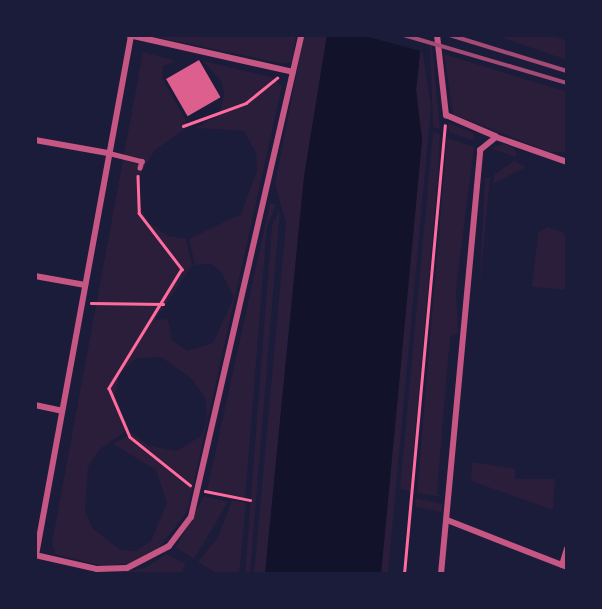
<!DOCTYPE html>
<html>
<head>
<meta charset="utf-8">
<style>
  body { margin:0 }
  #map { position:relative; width:602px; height:609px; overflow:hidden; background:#1b1b3a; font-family:"Fira Sans Condensed",sans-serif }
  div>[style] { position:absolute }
  .green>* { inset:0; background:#2a1e3b }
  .water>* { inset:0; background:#12122b }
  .pier>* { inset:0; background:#1b1b3a }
  .building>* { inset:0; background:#dd5f8e; transform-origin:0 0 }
  .path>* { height:2.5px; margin:-1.25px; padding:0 1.25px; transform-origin:1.25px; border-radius:1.25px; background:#ff6b9d }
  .pedestrian>* { height:4.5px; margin:-2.25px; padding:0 2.25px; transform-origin:2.25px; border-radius:2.25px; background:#c65784 }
  .minor>* { height:6px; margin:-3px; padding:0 3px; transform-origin:3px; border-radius:3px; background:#c65784 }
  .rail>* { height:3.5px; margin:-1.75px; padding:0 1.75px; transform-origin:1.75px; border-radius:1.75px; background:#a44b75 }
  span { translate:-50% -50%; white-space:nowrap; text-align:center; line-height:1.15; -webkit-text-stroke:5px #1b1b3a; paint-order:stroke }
  .frame { position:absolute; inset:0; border:37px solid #1b1b3a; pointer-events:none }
</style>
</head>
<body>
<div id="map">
  <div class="green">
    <i style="clip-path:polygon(147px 35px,296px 35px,292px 62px,284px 64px)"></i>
    <i style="clip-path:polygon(304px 35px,327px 35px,304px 177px,265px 574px,254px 574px,286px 223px,275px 184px)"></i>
    <i style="clip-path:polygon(494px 35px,551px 35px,567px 41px,567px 60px)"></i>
    <i style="clip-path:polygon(421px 44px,431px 106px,388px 574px,381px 574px,422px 140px,416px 90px)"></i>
    <i style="clip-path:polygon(430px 45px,432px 46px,440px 129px,433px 127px)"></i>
    <i style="clip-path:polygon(evenodd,143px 52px,176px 61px,163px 66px,162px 78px,189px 126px,155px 150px,141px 173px,137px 198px,148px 222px,168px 236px,186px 239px,192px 266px,155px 320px,168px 319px,172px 340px,187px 351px,213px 343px,234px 297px,221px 272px,211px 264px,195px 265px,189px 239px,241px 214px,257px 170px,256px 153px,244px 131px,196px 128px,219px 115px,224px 95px,222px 82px,203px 61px,271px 77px,282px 86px,187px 512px,159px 548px,131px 563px,103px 566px,55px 554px,52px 543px,143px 52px,161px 357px,191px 378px,206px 399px,207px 421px,201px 436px,177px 451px,149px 446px,133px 433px,113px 444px,156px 470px,167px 503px,151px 541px,136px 551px,121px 550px,93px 529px,85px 511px,88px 467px,100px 449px,129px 429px,115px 396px,120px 373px,137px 358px,161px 357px)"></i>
    <i style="clip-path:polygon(444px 54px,567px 92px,567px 152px,549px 152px,453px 114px)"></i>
    <i style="clip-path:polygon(448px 123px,473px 133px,474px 141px,449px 132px)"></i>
    <i style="clip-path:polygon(433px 132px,440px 134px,438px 176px,410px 491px,400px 489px)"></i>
    <i style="clip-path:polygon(447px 138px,474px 147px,456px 290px,458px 333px,450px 337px,437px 493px,442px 497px,417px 493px)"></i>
    <i style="clip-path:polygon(504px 144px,515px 149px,516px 157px,490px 148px)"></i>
    <i style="clip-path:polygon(514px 161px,526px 167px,493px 184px,494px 175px)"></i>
    <i style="clip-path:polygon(490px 177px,479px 293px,485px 179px)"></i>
    <i style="clip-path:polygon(270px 203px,276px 205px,267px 227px,245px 498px,207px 490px)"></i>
    <i style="clip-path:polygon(280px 209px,250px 574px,245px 574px,272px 225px)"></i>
    <i style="clip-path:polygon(547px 227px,567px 234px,567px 290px,532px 287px,538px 233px)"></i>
    <i style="clip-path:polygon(472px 462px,515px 469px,515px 479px,555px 479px,553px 510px,471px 481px)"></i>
    <i style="clip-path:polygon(204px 496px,228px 502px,194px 559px,176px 547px)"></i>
    <i style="clip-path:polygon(415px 498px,442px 504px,442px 512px,416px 507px)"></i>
    <i style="clip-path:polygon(232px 500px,246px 503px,239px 574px,218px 574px,198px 562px,218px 537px)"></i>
    <i style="clip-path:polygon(166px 554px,186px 564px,181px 574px,113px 574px,145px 568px)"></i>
  </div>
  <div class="water">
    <i style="clip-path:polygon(327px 35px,422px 35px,416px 90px,422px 140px,381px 574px,265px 574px,304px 177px)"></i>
  </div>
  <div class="pier">
    <i style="clip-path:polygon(361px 35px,425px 35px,424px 52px)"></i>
  </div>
  <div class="building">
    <i style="left:199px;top:60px;width:43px;height:38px;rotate:60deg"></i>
  </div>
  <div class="path">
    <i style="left:183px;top:126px;width:67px;rotate:-20.1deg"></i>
    <i style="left:246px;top:103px;width:40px;rotate:-39deg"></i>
    <i style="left:138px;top:176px;width:37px;rotate:88deg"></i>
    <i style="left:139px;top:213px;width:71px;rotate:52.5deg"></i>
    <i style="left:182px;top:269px;width:140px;rotate:121.5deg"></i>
    <i style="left:109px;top:388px;width:53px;rotate:66.8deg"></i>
    <i style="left:130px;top:437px;width:77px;rotate:38.7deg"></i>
    <i style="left:91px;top:303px;width:72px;rotate:0.8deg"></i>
    <i style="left:205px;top:491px;width:46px;rotate:11.3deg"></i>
    <i style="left:404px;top:574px;width:450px;rotate:-84.8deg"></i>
  </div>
  <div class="pedestrian">
    <i style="left:109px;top:153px;width:34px;rotate:14deg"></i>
    <i style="left:142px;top:161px;width:7px;rotate:106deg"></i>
  </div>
  <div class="minor">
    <i style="left:129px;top:35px;width:168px;rotate:12.7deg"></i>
    <i style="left:437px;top:35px;width:81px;rotate:83.6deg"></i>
    <i style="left:446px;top:115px;width:53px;rotate:23.2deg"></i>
    <i style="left:35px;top:140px;width:74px;rotate:10.1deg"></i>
    <i style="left:35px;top:276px;width:51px;rotate:10.2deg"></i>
    <i style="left:35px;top:405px;width:25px;rotate:12deg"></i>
    <i style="left:447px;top:520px;width:129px;rotate:21.4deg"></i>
    <i style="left:35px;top:555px;width:64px;rotate:12.7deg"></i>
    <i style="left:97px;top:569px;width:30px;rotate:-2deg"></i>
    <i style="left:127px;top:568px;width:47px;rotate:-27.6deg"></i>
    <i style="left:169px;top:546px;width:36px;rotate:-53deg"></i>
    <i style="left:191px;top:517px;width:494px;rotate:-77.1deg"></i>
    <i style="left:36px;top:555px;width:528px;rotate:-79.63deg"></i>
    <i style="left:562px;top:565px;width:17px;rotate:-73deg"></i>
    <i style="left:441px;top:574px;width:426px;rotate:-84.7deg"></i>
    <i style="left:480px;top:150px;width:21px;rotate:-39deg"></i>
    <i style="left:496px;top:137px;width:75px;rotate:19.4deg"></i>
  </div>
  <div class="rail">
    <i style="left:404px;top:35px;width:170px;rotate:16.4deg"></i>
    <i style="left:450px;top:35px;width:122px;rotate:17.1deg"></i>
  </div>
  <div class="frame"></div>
</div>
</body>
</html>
